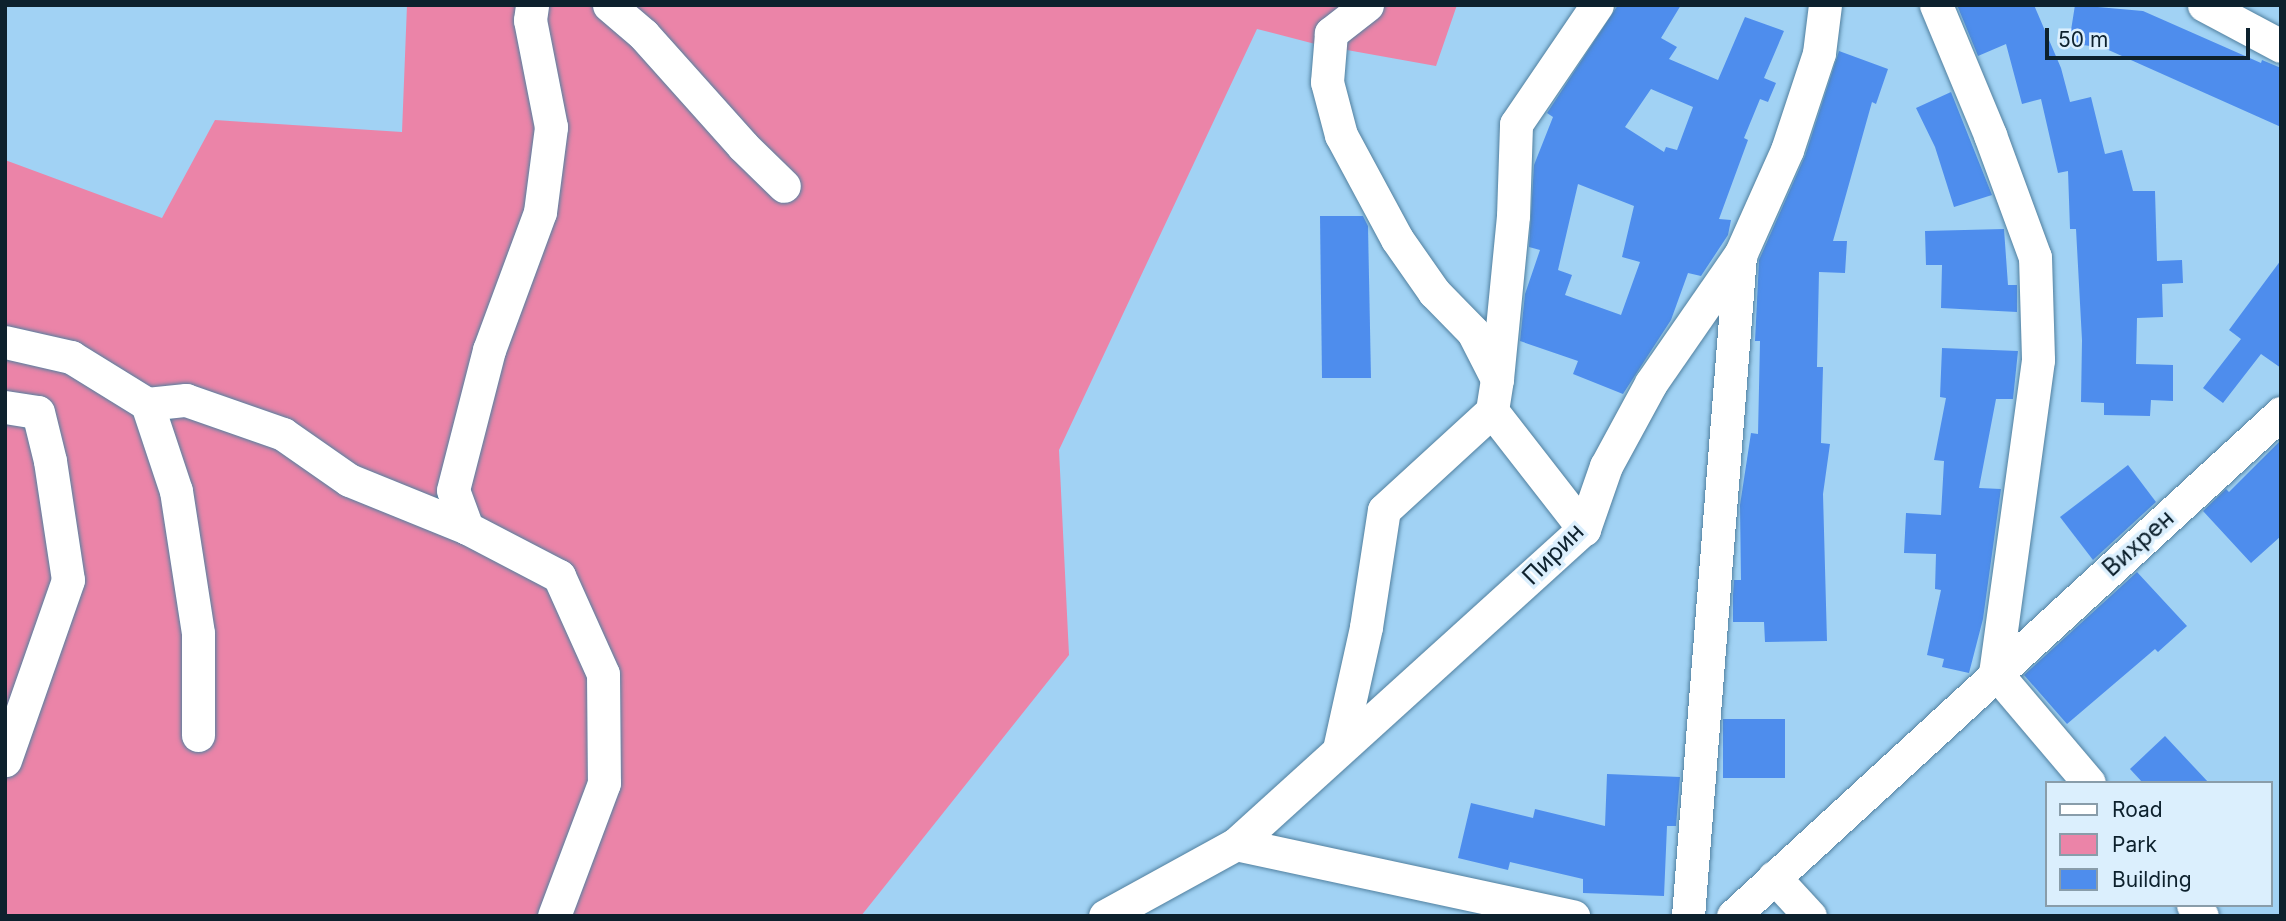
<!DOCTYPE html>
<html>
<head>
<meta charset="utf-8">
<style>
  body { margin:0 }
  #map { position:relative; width:2286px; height:921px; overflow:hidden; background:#a1d2f4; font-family:Inter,sans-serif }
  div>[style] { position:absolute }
  .green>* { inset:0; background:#eb84a8 }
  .building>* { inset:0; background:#4e8ded; transform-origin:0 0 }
  .roads { filter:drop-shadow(0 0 2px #51809f) drop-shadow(0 0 2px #51809f) }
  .minor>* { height:33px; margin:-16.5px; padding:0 16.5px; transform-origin:16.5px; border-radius:16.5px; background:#fff }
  span { translate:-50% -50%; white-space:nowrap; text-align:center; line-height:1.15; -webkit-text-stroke:7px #dbeffd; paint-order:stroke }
  .street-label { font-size:24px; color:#0d212d }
  .frame { position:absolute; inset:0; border:7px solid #0d212d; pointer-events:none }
  .legend { position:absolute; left:2045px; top:781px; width:228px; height:126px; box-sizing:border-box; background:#dbeffd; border:2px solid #899daa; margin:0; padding:9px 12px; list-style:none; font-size:21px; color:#0d212d }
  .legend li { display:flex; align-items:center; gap:14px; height:35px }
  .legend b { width:35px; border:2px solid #899daa }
  .scale { position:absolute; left:2045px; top:28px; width:205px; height:32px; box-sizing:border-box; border:4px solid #0d212d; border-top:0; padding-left:9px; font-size:21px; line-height:24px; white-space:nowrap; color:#0d212d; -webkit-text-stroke:5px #dbeffd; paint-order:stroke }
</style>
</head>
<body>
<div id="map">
  <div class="green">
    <i style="clip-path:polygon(407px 5px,1457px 5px,1436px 66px,1319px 45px,1257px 29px,1059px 450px,1069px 655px,861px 916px,5px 916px,5px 160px,162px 218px,215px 120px,402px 132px)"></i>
  </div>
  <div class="building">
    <i style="clip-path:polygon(evenodd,1618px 5px,1681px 5px,1661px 38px,1677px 47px,1669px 59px,1718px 80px,1745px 17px,1784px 31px,1764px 78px,1776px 83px,1768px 102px,1760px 99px,1744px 138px,1748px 140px,1719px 219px,1731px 220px,1728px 235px,1701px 276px,1688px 273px,1671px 320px,1623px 394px,1573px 374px,1578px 361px,1520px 341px,1525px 294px,1540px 250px,1529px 247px,1534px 165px,1553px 117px,1547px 113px,1618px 5px,1651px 89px,1693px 107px,1677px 150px,1666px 147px,1664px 152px,1625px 127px,1651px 89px,1618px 5px,1578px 184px,1634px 206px,1622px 257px,1640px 262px,1621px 315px,1565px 295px,1572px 275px,1558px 270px,1578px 184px)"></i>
    <i style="clip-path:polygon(1957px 5px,2034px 5px,2061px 68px,2070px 102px,2091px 97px,2105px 154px,2122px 150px,2133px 191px,2155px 191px,2157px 261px,2182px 260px,2183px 283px,2162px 284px,2163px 317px,2137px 318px,2136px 364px,2173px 365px,2173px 401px,2151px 400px,2150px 416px,2104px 415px,2104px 403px,2081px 402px,2082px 340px,2076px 229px,2070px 229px,2068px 171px,2058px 173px,2041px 99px,2022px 104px,2006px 44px,1978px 56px)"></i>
    <i style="clip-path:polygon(2075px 5px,2143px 11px,2261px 63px,2262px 60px,2281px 68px,2281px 127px,2104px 48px,2069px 43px)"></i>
    <i style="clip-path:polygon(1839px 51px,1888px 69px,1876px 104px,1872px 102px,1833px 241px,1847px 241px,1845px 273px,1819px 272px,1817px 367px,1823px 367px,1821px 443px,1830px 444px,1823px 494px,1827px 641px,1765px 642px,1764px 622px,1733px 622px,1733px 595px,1734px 580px,1741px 580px,1740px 505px,1751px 433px,1758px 434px,1760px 341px,1755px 341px,1759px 260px,1805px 156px)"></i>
    <i style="clip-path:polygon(1951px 92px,1992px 195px,1954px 207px,1935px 147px,1916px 108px)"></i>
    <i style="clip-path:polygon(1320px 216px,1363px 216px,1368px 226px,1371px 378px,1322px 378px)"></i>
    <i style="clip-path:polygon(2004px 229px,2008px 285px,2017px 285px,2017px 312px,1941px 308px,1942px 265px,1926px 265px,1925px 231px)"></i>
    <i style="clip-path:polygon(2281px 260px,2281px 368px,2261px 354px,2223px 403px,2203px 388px,2241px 339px,2229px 330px)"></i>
    <i style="clip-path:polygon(1942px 348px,2018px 351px,2013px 399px,1996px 399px,1979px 488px,2001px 489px,1983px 619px,1969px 673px,1942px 667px,1944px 659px,1927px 655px,1941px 590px,1935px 589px,1936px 554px,1904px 553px,1906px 513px,1941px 515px,1944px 461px,1934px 460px,1946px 398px,1940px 397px)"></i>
    <i style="clip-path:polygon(2281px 440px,2281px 536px,2251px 563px,2203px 511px,2226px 489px,2229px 492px)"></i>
    <i style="clip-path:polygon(2128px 465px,2156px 502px,2093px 560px,2060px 517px)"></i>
    <i style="clip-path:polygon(2137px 572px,2187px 626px,2158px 652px,2155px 649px,2067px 724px,2024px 675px)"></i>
    <i style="left:1723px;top:719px;width:62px;height:59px"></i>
    <i style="clip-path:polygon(2165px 736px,2209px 783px,2143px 783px,2130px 769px)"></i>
    <i style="clip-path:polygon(1607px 774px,1680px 777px,1676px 826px,1667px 826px,1664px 896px,1583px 893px,1583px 879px,1510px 862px,1508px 870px,1458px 858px,1471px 803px,1533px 818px,1535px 809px,1605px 826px)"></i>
  </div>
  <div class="roads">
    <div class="minor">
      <i style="left:609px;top:5px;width:45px;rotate:40.5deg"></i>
      <i style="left:643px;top:34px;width:150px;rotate:48.2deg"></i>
      <i style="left:743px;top:146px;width:57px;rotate:44.3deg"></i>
      <i style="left:1367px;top:5px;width:46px;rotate:142.1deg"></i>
      <i style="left:1331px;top:33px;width:49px;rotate:94.7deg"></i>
      <i style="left:1327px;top:82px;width:55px;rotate:75.2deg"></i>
      <i style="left:1341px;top:135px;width:118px;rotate:61.7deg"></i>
      <i style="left:1397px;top:239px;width:65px;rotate:55.1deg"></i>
      <i style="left:1434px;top:292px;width:56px;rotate:45.7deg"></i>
      <i style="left:1473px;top:332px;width:53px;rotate:62.9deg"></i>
      <i style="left:1497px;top:379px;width:32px;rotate:99deg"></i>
      <i style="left:1936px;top:5px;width:141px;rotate:67.4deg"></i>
      <i style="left:1990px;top:135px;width:130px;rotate:69.8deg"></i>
      <i style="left:2035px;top:257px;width:103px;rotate:88.3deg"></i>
      <i style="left:2038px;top:360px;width:315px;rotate:97.8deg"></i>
      <i style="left:2204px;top:5px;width:87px;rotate:28deg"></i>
      <i style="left:5px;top:342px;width:68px;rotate:12.8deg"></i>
      <i style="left:71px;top:357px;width:89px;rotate:31.7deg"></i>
      <i style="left:1497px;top:379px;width:164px;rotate:-84.4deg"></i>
      <i style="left:1513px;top:216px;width:92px;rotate:-88.1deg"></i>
      <i style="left:1516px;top:124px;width:144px;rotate:-55.8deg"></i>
      <i style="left:5px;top:407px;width:33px;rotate:9deg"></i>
      <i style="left:38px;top:412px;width:50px;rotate:76.2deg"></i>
      <i style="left:50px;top:461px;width:120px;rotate:81.4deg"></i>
      <i style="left:68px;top:580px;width:191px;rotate:109.3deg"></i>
      <i style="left:467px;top:528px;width:40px;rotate:-110.2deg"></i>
      <i style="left:453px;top:490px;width:145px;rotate:-75.6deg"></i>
      <i style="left:489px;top:350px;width:147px;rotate:-69.7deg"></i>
      <i style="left:540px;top:212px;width:86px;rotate:-82.6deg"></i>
      <i style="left:551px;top:127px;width:109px;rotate:-101.1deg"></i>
      <i style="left:530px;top:20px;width:15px;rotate:-82deg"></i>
      <i style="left:1995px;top:672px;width:145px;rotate:49.7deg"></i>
      <i style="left:198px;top:735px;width:102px;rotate:-90deg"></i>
      <i style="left:198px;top:633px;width:144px;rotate:-98.8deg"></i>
      <i style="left:176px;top:491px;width:92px;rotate:-108.4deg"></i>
      <i style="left:147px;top:404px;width:39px;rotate:-6deg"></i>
      <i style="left:186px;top:400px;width:103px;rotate:19.3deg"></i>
      <i style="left:283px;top:434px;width:80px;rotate:34.9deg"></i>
      <i style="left:349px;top:480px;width:127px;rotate:22.1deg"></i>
      <i style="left:467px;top:528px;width:104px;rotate:27.6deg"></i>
      <i style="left:559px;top:576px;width:107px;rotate:65.8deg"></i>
      <i style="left:603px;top:674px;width:109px;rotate:89.5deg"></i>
      <i style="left:604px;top:783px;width:142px;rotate:110.6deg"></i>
      <i style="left:1339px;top:749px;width:125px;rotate:-77.5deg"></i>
      <i style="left:1366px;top:627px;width:118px;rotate:-81.3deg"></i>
      <i style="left:1384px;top:510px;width:147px;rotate:-42.5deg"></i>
      <i style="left:1492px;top:411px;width:150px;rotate:52.1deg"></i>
      <i style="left:1236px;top:844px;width:345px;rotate:12.1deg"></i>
      <i style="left:1774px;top:877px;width:53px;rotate:47.3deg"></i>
      <i style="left:2193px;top:905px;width:14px;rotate:51deg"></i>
      <i style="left:1105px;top:916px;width:149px;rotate:-28.8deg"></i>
      <i style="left:1236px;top:844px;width:469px;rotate:-42.2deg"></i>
      <i style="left:1584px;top:529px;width:67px;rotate:-70.8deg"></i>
      <i style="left:1606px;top:466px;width:94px;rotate:-61.5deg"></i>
      <i style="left:1651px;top:383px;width:158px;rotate:-55.3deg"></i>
      <i style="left:1741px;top:253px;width:113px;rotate:-65.9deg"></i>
      <i style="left:1787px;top:150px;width:102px;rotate:-71.7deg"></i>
      <i style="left:1819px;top:53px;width:48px;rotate:-82.9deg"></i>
      <i style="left:1688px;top:916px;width:662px;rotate:-85.5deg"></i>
      <i style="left:1733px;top:916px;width:744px;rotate:-42.55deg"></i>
    </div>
  </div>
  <div class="street-label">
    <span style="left:2138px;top:543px;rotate:-42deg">Вихрен</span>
    <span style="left:1553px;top:554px;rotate:-45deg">Пирин</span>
  </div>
  <div class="frame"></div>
  <ul class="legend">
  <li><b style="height:9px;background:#fff"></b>Road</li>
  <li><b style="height:19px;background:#eb84a8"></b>Park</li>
  <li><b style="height:19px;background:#4e8ded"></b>Building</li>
  </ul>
  <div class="scale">50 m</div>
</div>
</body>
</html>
